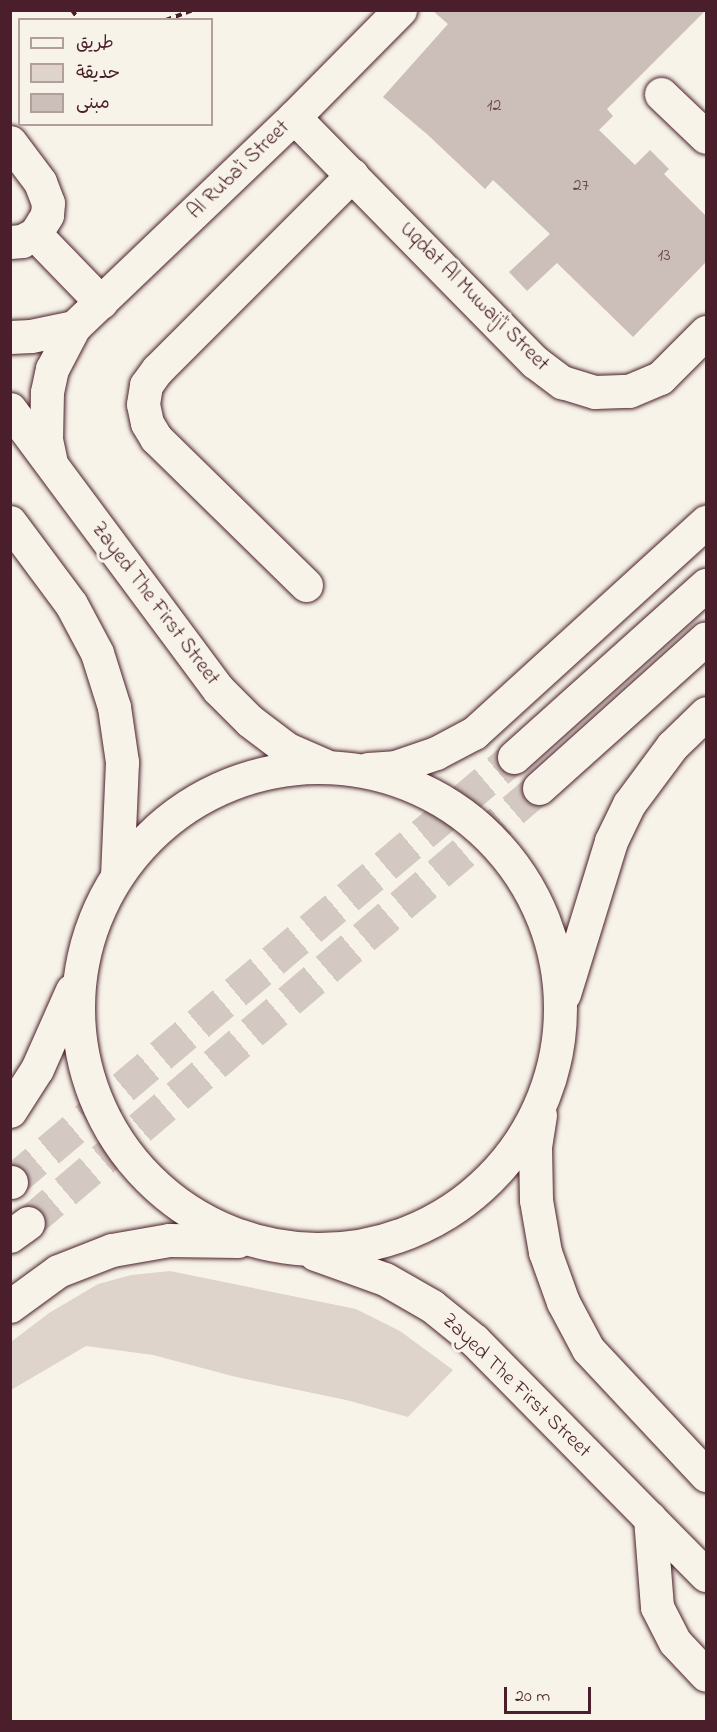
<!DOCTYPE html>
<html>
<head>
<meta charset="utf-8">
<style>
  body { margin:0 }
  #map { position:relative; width:717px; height:1732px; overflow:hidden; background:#f7f3e8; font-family:"Indie Flower","Playpen Sans Arabic",sans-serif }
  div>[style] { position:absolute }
  .green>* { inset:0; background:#ded4cc }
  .building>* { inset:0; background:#ccbfb9 }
  .highway-tunnel>* { height:33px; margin-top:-16.5px; transform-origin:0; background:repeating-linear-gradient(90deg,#d4c9c2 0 33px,transparent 0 49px) }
  .path>* { height:4px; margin-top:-2px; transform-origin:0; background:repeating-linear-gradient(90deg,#4a1f2b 0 6px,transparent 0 10.5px) }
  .roads { filter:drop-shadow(0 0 2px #4a1f2b) drop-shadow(0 0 2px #4a1f2b) }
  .minor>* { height:33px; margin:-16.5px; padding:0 16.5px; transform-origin:16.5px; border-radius:16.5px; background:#f7f3e8 }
  .major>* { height:33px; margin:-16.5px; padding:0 16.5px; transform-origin:16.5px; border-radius:16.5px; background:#f7f3e8 }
  .major>.ring { margin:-16.5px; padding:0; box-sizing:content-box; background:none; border:33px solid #f7f3e8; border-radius:50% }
  .highway>* { height:33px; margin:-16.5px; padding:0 16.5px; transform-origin:16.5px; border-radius:16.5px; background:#f7f3e8 }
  span { translate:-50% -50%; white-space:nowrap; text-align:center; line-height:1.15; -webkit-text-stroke:6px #f7f3e8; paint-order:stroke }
  .number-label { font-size:18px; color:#6a474e }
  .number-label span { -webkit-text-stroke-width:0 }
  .street-label { font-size:21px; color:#4a1f2b }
  .frame { position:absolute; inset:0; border:12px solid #4a1f2b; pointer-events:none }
  .legend { position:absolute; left:18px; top:18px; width:195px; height:108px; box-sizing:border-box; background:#f7f3e8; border:2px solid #b29e9c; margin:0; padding:8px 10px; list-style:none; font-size:18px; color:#4a1f2b }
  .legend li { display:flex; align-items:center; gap:12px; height:30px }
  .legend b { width:30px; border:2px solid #b29e9c }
  .scale { position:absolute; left:504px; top:1687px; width:87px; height:27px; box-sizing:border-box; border:3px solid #4a1f2b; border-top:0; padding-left:8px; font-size:18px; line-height:21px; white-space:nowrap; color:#4a1f2b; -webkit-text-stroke:4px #f7f3e8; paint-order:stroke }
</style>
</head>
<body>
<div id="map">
  <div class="green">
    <i style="clip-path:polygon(170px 1271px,356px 1309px,400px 1331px,453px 1370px,408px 1417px,346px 1400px,236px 1377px,153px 1355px,86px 1346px,11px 1390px,11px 1342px,49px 1313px,98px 1284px,131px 1275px)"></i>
  </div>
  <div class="building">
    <i style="clip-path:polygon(432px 10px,706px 10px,607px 109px,613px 116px,599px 130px,635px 165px,650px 150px,669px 169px,664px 174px,706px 216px,706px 262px,633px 337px,557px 263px,527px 291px,509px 272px,550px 234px,493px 180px,485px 189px,428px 135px,383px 97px,448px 24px)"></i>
  </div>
  <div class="highway-tunnel">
    <i style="left:11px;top:1182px;width:659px;rotate:-40.2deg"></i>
    <i style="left:28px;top:1223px;width:671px;rotate:-40.41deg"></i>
  </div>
  <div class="path">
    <i style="left:72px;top:10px;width:12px;rotate:55deg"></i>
    <i style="left:166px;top:20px;width:30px;rotate:-20deg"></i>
  </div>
  <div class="roads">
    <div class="minor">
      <i style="left:661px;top:94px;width:62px;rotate:43.7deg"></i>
      <i style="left:294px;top:117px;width:344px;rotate:45.5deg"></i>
      <i style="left:535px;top:362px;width:34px;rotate:37deg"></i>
      <i style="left:562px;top:382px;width:34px;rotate:17deg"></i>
      <i style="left:595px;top:392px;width:34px;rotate:-2deg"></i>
      <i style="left:629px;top:391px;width:34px;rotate:-23deg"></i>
      <i style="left:660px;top:378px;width:65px;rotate:-45deg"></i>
      <i style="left:10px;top:142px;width:50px;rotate:53.1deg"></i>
      <i style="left:40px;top:182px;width:22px;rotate:69deg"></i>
      <i style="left:48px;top:203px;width:12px;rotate:95deg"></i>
      <i style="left:47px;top:215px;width:22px;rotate:122deg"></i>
      <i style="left:35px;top:234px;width:15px;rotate:152deg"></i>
      <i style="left:22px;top:241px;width:12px;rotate:175deg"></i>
      <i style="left:35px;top:234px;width:95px;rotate:45.9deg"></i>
      <i style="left:10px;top:337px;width:21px;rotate:-3deg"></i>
      <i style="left:31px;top:336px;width:44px;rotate:-11.8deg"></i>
      <i style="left:51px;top:463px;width:24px;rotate:-102deg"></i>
      <i style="left:46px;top:440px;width:48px;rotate:-88.8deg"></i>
      <i style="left:47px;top:392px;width:24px;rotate:-78deg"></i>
      <i style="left:52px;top:369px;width:47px;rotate:-62.4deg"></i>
      <i style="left:74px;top:327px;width:304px;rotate:-43.7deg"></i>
      <i style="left:294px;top:117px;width:151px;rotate:-45.3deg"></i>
      <i style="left:306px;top:585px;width:210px;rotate:-135.6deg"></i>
      <i style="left:156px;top:438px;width:17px;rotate:-121deg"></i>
      <i style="left:147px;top:423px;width:19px;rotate:-102deg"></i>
      <i style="left:143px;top:404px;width:19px;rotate:-81deg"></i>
      <i style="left:146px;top:385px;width:19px;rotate:-54deg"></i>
      <i style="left:157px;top:370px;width:276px;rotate:-45deg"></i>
      <i style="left:650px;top:1518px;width:89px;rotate:85.5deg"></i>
      <i style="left:657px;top:1607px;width:39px;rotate:63deg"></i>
      <i style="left:675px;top:1642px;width:45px;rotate:46.8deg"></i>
    </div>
    <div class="major">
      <i style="left:10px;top:409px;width:349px;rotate:53.4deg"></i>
      <i style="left:218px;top:689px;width:45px;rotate:45deg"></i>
      <i style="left:250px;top:721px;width:46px;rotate:37.1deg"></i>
      <i style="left:287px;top:749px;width:40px;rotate:23.4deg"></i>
      <i style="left:10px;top:522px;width:102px;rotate:53.4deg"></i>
      <i style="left:71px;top:604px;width:55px;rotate:62deg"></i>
      <i style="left:97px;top:653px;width:57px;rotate:72.5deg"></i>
      <i style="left:114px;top:707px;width:56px;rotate:81.7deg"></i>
      <i style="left:122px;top:762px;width:114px;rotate:92.5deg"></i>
      <i class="ring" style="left:78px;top:767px;width:449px;height:449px"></i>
      <i style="left:368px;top:769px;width:27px;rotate:-4deg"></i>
      <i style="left:395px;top:767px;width:43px;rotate:-18.9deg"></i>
      <i style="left:436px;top:753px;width:43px;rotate:-27.8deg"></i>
      <i style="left:474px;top:733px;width:314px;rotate:-42.3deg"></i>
      <i style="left:564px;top:994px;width:160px;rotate:-72.9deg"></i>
      <i style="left:611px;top:841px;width:41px;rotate:-64.1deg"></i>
      <i style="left:629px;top:804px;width:72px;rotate:-53.4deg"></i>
      <i style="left:672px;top:746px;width:47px;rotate:-44.1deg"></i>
      <i style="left:10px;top:1111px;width:50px;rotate:-57.3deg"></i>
      <i style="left:37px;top:1069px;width:86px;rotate:-66.1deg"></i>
      <i style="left:540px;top:1115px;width:32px;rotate:99deg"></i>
      <i style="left:535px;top:1147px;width:53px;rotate:88.9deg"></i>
      <i style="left:536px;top:1200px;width:53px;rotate:80.2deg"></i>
      <i style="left:545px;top:1252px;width:53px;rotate:70.2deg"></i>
      <i style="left:563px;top:1302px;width:53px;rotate:62deg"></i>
      <i style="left:588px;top:1349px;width:173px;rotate:46.9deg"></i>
      <i style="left:315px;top:1254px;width:74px;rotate:19.7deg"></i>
      <i style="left:385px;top:1279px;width:54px;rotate:29.9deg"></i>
      <i style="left:432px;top:1306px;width:54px;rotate:39deg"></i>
      <i style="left:474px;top:1340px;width:330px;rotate:45.4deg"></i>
      <i style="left:10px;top:1306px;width:59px;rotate:-36.1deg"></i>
      <i style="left:58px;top:1271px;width:58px;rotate:-21.3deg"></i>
      <i style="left:112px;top:1250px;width:58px;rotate:-10deg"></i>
      <i style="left:169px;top:1240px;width:69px;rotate:0.8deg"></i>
    </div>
    <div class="highway">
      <i style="left:514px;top:757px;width:258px;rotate:-41.9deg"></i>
      <i style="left:539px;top:788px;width:224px;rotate:-41.9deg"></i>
      <i style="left:10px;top:1182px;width:1px"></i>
      <i style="left:10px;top:1236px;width:22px;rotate:-36deg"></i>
    </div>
  </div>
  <div class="number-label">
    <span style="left:494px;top:106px">12</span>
    <span style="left:581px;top:186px">27</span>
    <span style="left:664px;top:256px">13</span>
  </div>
  <div class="street-label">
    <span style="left:239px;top:170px;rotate:-44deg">Al Ruba'i Street</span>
    <span style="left:474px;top:297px;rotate:45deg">Uqdat Al Muwaij'i Street</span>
    <span style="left:155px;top:604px;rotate:53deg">Zayed The First Street</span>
    <span style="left:516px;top:1386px;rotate:44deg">Zayed The First Street</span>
  </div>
  <div class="frame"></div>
  <ul class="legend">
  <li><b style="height:8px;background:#f7f3e8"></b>طريق</li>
  <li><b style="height:16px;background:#ded4cc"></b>حديقة</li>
  <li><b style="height:16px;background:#ccbfb9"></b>مبنى</li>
  </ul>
  <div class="scale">20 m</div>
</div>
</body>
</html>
